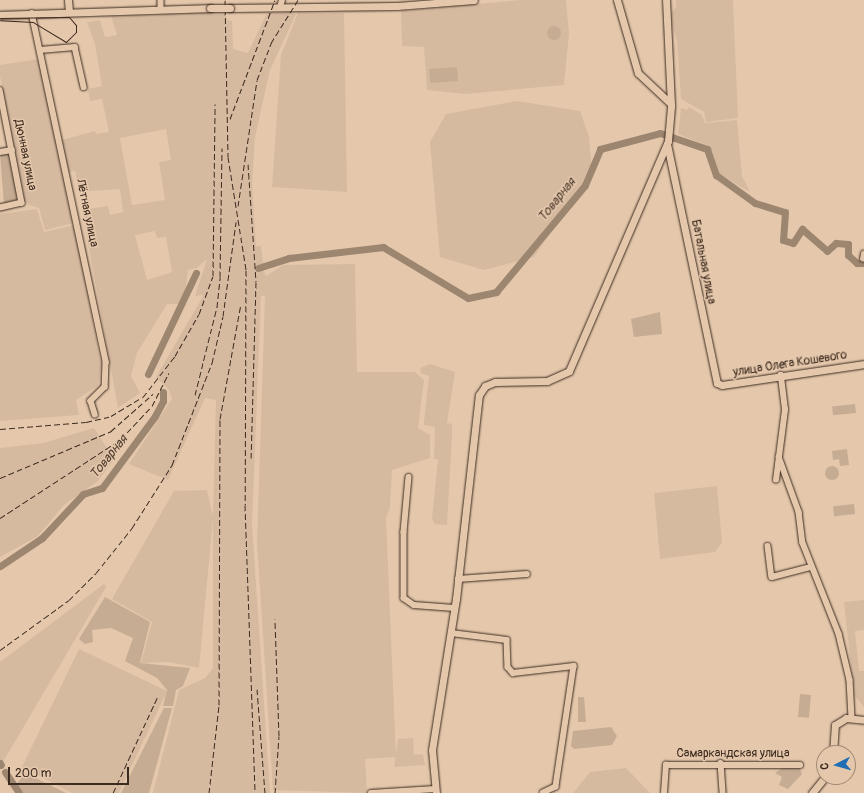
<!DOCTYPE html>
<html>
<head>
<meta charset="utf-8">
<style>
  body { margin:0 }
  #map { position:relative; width:864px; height:793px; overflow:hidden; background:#e5c8ac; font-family:Pangolin,sans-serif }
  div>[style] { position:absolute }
  .built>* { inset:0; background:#d6baa0 }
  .green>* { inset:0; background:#c6ac92; transform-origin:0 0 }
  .round { border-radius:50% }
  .river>* { height:7px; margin:-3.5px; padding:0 3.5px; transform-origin:3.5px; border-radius:3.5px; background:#9d8670 }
  .roads { filter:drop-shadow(0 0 1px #3b2a1e) drop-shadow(0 0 1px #3b2a1e) }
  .minor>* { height:5.5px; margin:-2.75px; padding:0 2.75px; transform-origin:2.75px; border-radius:2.75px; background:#e5c8ac }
  .major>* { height:7px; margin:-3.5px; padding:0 3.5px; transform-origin:3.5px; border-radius:3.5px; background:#e5c8ac }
  .tram>* { height:1px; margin:-0.5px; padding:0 0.5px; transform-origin:0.5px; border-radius:0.5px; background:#3b2a1e }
  .rail>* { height:1px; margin-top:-0.5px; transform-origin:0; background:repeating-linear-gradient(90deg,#3b2a1e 0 6px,transparent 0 9px) }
  .bridges { filter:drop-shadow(0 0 1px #3b2a1e) drop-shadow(0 0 1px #3b2a1e) }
  .major-bridge>* { height:7px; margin:-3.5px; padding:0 3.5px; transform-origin:3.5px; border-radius:3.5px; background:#e5c8ac }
  span { translate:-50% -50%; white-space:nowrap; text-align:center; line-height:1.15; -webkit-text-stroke:3px #e5c8ac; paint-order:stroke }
  .street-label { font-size:12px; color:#3b2a1e }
  .water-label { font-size:13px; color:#4f3c2e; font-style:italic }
  .north { position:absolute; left:816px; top:745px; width:40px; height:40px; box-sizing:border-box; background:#e5c8ac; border:1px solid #a18973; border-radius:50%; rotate:264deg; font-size:11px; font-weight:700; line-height:16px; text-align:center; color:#3b2a1e }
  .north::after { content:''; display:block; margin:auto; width:14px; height:18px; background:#1f6fb2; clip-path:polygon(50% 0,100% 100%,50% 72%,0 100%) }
  .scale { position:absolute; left:8px; top:767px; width:121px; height:18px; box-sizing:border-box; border:2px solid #3b2a1e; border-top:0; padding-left:5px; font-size:12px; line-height:14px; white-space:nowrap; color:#3b2a1e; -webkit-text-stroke:3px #e5c8ac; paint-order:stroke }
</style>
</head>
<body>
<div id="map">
  <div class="built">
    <i style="clip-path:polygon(520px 0,566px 0,569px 34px,564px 85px,465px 94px,427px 90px,424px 47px,402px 46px,401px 11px)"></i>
    <i style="clip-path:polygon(676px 0,733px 0,738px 118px,706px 122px,704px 112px,681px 99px,677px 40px,669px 16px,676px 7px)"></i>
    <i style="clip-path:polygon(evenodd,287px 7px,293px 7px,290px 13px,296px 14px,270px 70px,255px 137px,252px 183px,256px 246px,261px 246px,264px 272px,266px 276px,283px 265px,355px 264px,357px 372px,415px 372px,424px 380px,418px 428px,430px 435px,430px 458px,392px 470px,390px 508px,386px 518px,396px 757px,365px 759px,367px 793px,273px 790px,257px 542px,265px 296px,261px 296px,252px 524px,270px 793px,153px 793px,179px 690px,205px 678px,213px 668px,213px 519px,199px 668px,169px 662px,141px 663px,152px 622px,112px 599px,174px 491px,207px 490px,213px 516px,216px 400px,205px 398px,168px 480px,129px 464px,172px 399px,169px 390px,156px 377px,202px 298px,203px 295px,195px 296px,207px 259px,197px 268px,188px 270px,184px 304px,167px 304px,137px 353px,131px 376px,140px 393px,118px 408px,82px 210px,108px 206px,110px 215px,123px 212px,120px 189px,79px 192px,75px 171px,69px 172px,62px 140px,95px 131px,96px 134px,109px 132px,102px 99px,90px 101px,88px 89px,102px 86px,95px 44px,87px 22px,100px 20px,105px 37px,117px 35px,111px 16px,225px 12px,227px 20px,232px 21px,233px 49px,248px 53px,267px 13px,285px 12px,287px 7px,166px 129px,171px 160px,159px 162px,165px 200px,132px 205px,120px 138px,166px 129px,287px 7px,155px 231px,157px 238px,166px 237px,172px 272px,147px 280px,135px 235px,155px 231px)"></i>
    <i style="clip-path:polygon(298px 13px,344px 13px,347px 192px,272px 187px,281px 55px)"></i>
    <i style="clip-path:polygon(39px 59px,73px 223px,45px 230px,39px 208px,29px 205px,24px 198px,0 76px,0 65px)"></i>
    <i style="clip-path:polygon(517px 101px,580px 111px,589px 137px,592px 172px,534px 257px,484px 270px,440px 257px,430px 142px,446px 114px)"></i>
    <i style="clip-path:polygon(689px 107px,702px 115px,705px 123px,737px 120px,742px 176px,750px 192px,719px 174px,711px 147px,678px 134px,681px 108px,687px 110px)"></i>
    <i style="clip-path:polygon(37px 209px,44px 232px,75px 225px,101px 365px,100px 378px,97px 386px,76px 400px,79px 415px,0 421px,0 214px)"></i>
    <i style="clip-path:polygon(430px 364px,455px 372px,447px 423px,452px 424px,452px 437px,447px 525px,435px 524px,432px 519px,438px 459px,434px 459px,435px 427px,424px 425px,424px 421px,429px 376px,421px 373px,420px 368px)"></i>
    <i style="clip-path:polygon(94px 428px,114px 459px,98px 481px,64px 505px,38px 536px,0 557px,0 448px,43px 443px)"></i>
    <i style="clip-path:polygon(717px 486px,722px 543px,715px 552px,660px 559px,654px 493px)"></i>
    <i style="clip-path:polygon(104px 584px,106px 587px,0 767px,0 662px)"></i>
    <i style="clip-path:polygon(864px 600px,864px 630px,855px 631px,859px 671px,864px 671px,864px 707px,854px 695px,844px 602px)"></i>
    <i style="clip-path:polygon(79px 649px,167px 691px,119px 793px,72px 793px,22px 767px)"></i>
    <i style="clip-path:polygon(413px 738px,414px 755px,423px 754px,425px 765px,394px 767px,398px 739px)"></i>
    <i style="clip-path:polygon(626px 768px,650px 793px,573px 793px,590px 772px)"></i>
  </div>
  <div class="green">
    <i class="round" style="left:547px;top:26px;width:14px;height:14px"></i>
    <i style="left:457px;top:67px;width:14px;height:28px;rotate:86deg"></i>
    <i style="clip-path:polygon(10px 152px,20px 198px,17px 203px,4px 204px,0 154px)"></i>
    <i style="clip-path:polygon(660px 312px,662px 334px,634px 337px,631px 319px)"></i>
    <i style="left:855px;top:404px;width:9px;height:23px;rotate:84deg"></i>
    <i style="clip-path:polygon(847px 449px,849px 465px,840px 466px,839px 459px,833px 460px,832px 451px)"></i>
    <i class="round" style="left:825px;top:466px;width:14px;height:14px"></i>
    <i style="left:854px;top:504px;width:10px;height:21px;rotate:84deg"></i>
    <i style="clip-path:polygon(105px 597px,150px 622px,140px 663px,190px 668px,183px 686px,176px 690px,173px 706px,163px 706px,167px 690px,157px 678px,125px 661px,133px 638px,111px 628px,92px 630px,93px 642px,85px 644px,79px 639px)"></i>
    <i style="left:800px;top:694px;width:11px;height:23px;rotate:5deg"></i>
    <i style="clip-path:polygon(578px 697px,584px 697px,586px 722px,578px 722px)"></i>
    <i style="clip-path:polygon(164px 708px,172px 708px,149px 793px,121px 793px)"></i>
    <i style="clip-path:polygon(611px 727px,617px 736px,612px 745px,574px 749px,571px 746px,573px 731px)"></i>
    <i style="clip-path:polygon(785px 766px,799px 767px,802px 774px,788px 789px,779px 785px,782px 777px,775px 773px)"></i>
    <i style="clip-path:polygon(25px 773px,60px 790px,66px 793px,16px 793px,13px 789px)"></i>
  </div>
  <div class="river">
    <i style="left:258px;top:268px;width:33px;rotate:-18deg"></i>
    <i style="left:289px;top:258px;width:95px;rotate:-6.7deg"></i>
    <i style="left:383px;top:247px;width:99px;rotate:31deg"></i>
    <i style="left:468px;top:298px;width:29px;rotate:-12deg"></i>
    <i style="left:496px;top:292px;width:139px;rotate:-50.2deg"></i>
    <i style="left:585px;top:185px;width:39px;rotate:-67deg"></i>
    <i style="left:600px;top:149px;width:62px;rotate:-14.9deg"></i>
    <i style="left:660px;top:133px;width:50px;rotate:18.8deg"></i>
    <i style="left:707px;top:149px;width:28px;rotate:71deg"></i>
    <i style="left:716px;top:175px;width:48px;rotate:35.7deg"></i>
    <i style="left:755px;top:203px;width:31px;rotate:17deg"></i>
    <i style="left:785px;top:212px;width:28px;rotate:94deg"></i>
    <i style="left:783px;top:240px;width:10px;rotate:17deg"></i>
    <i style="left:793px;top:243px;width:17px;rotate:-57deg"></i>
    <i style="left:802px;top:229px;width:33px;rotate:41deg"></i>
    <i style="left:827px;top:251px;width:12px;rotate:-42deg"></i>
    <i style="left:836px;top:243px;width:12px;rotate:5deg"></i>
    <i style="left:848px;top:244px;width:11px;rotate:90deg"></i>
    <i style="left:848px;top:255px;width:12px;rotate:42deg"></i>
    <i style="left:857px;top:263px;width:7px"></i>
    <i style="left:148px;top:374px;width:112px;rotate:-64.6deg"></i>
    <i style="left:0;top:566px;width:50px;rotate:-33.7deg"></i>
    <i style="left:42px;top:538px;width:60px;rotate:-47deg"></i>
    <i style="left:83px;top:494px;width:20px;rotate:-18deg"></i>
    <i style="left:102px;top:488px;width:89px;rotate:-53.6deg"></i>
    <i style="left:155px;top:416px;width:17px;rotate:-62deg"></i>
    <i style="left:163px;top:401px;width:9px;rotate:-90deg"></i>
    <i style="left:0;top:763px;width:2px;rotate:63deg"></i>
    <i style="left:5px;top:772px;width:25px;rotate:56deg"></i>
  </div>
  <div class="roads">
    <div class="minor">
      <i style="left:161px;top:0;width:9px;rotate:90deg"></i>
      <i style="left:280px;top:8px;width:8px;rotate:-76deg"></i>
      <i style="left:32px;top:13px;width:357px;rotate:78deg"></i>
      <i style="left:106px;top:362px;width:25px;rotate:92deg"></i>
      <i style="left:105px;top:387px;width:20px;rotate:135deg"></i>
      <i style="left:91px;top:401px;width:14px;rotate:73deg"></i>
      <i style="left:40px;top:50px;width:35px;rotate:-5deg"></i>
      <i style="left:75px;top:47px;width:41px;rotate:77.3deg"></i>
      <i style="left:0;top:90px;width:115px;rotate:79deg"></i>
      <i style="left:22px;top:203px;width:23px;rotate:167deg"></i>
      <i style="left:0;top:152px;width:12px;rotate:-9deg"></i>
      <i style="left:863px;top:259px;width:5px;rotate:-79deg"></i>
      <i style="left:779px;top:457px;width:59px;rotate:70deg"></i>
      <i style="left:799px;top:512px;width:31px;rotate:83deg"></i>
      <i style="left:803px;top:543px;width:98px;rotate:68.4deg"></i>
      <i style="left:839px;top:634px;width:47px;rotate:76.6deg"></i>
      <i style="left:850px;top:680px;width:37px;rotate:87deg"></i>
      <i style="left:409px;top:477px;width:55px;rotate:95.2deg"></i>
      <i style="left:404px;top:532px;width:66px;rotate:90deg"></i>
      <i style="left:404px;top:598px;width:12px;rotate:35deg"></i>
      <i style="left:414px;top:605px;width:40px;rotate:4.3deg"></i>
      <i style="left:776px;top:480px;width:71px;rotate:-82.7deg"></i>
      <i style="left:785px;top:410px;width:35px;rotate:-97deg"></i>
      <i style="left:768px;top:546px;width:31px;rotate:83deg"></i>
      <i style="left:772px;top:577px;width:40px;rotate:-14.4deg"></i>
      <i style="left:458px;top:579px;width:69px;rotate:-4.1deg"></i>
      <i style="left:451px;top:633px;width:56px;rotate:7.1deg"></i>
      <i style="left:507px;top:640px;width:27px;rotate:88deg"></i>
      <i style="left:508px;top:667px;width:8px;rotate:50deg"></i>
      <i style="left:513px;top:673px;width:61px;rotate:-6.5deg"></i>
      <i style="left:574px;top:666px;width:122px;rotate:98.5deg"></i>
      <i style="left:556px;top:787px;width:14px;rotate:155deg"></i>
      <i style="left:721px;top:763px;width:30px;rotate:86deg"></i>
      <i style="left:371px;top:793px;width:64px;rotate:-3.6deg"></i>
      <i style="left:664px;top:793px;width:28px;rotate:-86deg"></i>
      <i style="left:666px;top:765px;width:134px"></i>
    </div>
    <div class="major">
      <i style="left:68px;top:0;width:11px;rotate:85deg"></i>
      <i style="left:617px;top:0;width:76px;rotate:74deg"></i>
      <i style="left:638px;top:73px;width:45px;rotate:43.2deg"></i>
      <i style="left:230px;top:8px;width:167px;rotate:-0.7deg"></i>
      <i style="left:397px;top:6px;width:77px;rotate:-4.5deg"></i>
      <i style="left:0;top:15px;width:210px;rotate:-1.9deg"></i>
      <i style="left:667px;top:144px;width:244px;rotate:78.2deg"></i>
      <i style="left:717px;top:383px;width:5px;rotate:22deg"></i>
      <i style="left:722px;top:385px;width:144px;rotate:-8.4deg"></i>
      <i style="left:833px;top:753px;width:28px;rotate:-86deg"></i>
      <i style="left:835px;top:725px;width:13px;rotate:-32deg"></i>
      <i style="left:846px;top:718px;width:18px;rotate:6deg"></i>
      <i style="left:436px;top:793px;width:43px;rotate:-95.3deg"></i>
      <i style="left:432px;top:750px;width:153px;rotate:-81deg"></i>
      <i style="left:456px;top:599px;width:205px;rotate:-83.6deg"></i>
      <i style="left:479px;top:395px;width:11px;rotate:-56deg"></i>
      <i style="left:485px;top:386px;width:11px;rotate:-22deg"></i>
      <i style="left:495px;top:382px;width:52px;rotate:-1.1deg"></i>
      <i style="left:547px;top:381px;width:24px;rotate:-24deg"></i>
      <i style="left:569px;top:371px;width:250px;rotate:-66.7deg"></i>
      <i style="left:668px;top:141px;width:36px;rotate:-85deg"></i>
      <i style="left:671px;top:105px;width:105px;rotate:-92.7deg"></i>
      <i style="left:812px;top:793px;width:21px;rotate:-51deg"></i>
    </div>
  </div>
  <div class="tram">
    <i style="left:0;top:18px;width:69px;rotate:-0.8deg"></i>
    <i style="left:69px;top:17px;width:11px;rotate:49deg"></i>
    <i style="left:76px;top:25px;width:7px;rotate:90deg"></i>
    <i style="left:76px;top:32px;width:14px;rotate:135deg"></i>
    <i style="left:66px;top:42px;width:39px;rotate:-149deg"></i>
    <i style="left:33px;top:22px;width:33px;rotate:-177deg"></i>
  </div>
  <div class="rail">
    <i style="left:225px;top:0;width:157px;rotate:88.9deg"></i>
    <i style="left:228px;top:157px;width:114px;rotate:80.9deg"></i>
    <i style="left:246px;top:270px;width:235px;rotate:90.2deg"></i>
    <i style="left:245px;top:505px;width:288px;rotate:88deg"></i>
    <i style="left:230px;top:119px;width:127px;rotate:-69.3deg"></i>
    <i style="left:248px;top:164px;width:118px;rotate:86.1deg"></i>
    <i style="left:256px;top:282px;width:176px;rotate:91.6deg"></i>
    <i style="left:238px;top:206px;width:127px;rotate:-81.4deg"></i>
    <i style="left:257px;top:80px;width:40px;rotate:-69deg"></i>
    <i style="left:271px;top:43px;width:51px;rotate:-57.9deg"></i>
    <i style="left:195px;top:395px;width:91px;rotate:-76deg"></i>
    <i style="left:217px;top:307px;width:30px;rotate:-84deg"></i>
    <i style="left:220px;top:277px;width:129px;rotate:-89.1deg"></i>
    <i style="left:0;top:429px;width:86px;rotate:-4.7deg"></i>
    <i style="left:86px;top:422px;width:26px;rotate:-13deg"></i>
    <i style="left:111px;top:416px;width:37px;rotate:-31deg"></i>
    <i style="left:143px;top:397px;width:52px;rotate:-52deg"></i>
    <i style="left:175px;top:356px;width:48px;rotate:-60.3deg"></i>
    <i style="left:199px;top:314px;width:40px;rotate:-69.8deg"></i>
    <i style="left:213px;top:276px;width:172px;rotate:-89.3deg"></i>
    <i style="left:0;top:478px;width:121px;rotate:-22.9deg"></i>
    <i style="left:111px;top:431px;width:56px;rotate:-41.4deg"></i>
    <i style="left:0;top:518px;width:145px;rotate:-33.1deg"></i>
    <i style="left:121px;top:439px;width:45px;rotate:-46.8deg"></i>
    <i style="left:152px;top:406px;width:37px;rotate:-63deg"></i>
    <i style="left:0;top:650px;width:85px;rotate:-35.9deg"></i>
    <i style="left:69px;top:600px;width:38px;rotate:-45deg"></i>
    <i style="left:96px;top:573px;width:58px;rotate:-51.3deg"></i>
    <i style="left:132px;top:528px;width:75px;rotate:-57.6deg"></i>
    <i style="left:172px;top:465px;width:110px;rotate:-68.6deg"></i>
    <i style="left:212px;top:363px;width:48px;rotate:-76.8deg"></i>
    <i style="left:223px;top:316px;width:95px;rotate:-82.1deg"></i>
    <i style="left:257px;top:689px;width:104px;rotate:85.6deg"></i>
    <i style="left:113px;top:793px;width:105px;rotate:-65.1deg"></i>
    <i style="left:209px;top:793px;width:89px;rotate:-83.5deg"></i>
    <i style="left:219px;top:705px;width:286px;rotate:-89.8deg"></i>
    <i style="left:220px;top:419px;width:117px;rotate:-79.7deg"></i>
    <i style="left:275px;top:793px;width:57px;rotate:-86deg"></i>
    <i style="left:279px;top:736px;width:117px;rotate:-92deg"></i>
  </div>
  <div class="bridges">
    <div class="major-bridge">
      <i style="left:210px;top:8px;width:20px"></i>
    </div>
  </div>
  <div class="street-label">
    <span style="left:25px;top:155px;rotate:78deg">Дюнная улица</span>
    <span style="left:87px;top:213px;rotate:78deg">Лётная улица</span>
    <span style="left:703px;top:262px;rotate:79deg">Батальная улица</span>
    <span style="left:790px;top:364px;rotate:-9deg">улица Олега Кошевого</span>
    <span style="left:733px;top:754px">Самаркандская улица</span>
  </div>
  <div class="water-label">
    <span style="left:557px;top:200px;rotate:-51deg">Товарная</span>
    <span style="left:109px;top:457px;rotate:-51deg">Товарная</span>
  </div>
  <div class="north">С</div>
  <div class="scale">200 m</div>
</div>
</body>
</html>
